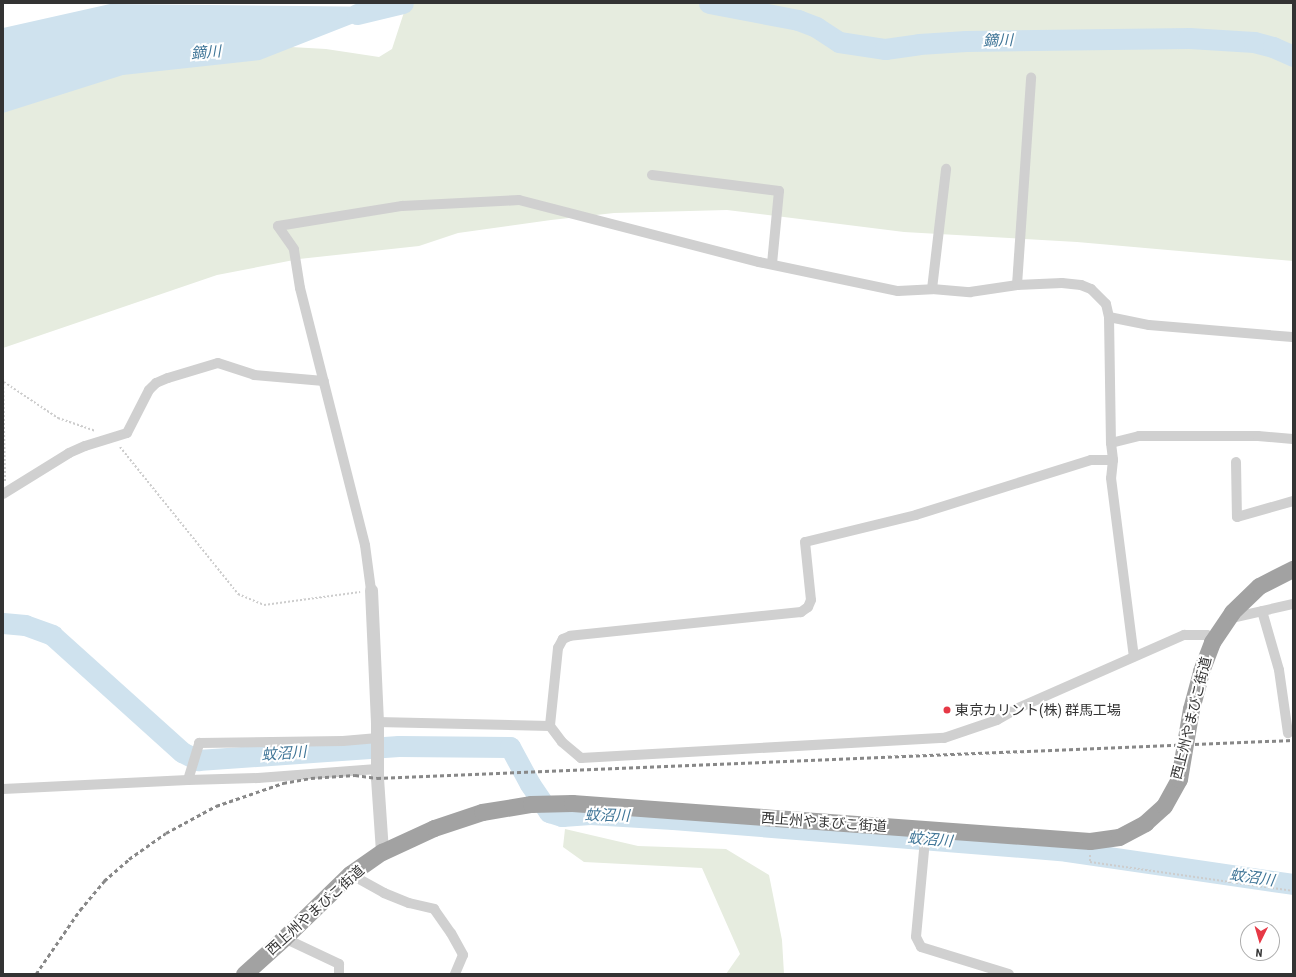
<!DOCTYPE html>
<html>
<head>
<meta charset="utf-8">
<style>
  body { margin:0 }
  #map { position:relative; width:1296px; height:977px; overflow:hidden; background:#fff; font-family:"Roboto Condensed","Noto Sans JP",sans-serif }
  div>[style] { position:absolute }
  .green>* { inset:0; background:#e6ecdf }
  .water>* { inset:0; background:#cfe2ee }
  .river>* { height:21px; margin:-10.5px; padding:0 10.5px; transform-origin:10.5px; border-radius:10.5px; background:#cfe2ee }
  .path>* { height:2px; margin-top:-1px; transform-origin:0; background:repeating-linear-gradient(90deg,#cdcdcd 0 2px,transparent 0 4px) }
  .minor>* { height:10px; margin:-5px; padding:0 5px; transform-origin:5px; border-radius:5px; background:#d0d0d0 }
  .tertiary>* { height:13px; margin:-6.5px; padding:0 6.5px; transform-origin:6.5px; border-radius:6.5px; background:#d0d0d0 }
  .trunk>* { height:17px; margin:-8.5px; padding:0 8.5px; transform-origin:8.5px; border-radius:8.5px; background:#a2a2a2 }
  .rail>* { height:3px; margin-top:-1.5px; transform-origin:0; background:repeating-linear-gradient(90deg,#888 0 4px,transparent 0 7px) }
  .dots>* { width:11px; height:11px; translate:-50% -50%; box-sizing:border-box; border:2px solid #fff; border-radius:50% }
  span { translate:-50% -50%; white-space:nowrap; text-align:center; line-height:1.15; -webkit-text-stroke:4px #fff; paint-order:stroke }
  .poi-label { font-size:14px; color:#333 }
  .left { translate:0 -50%; text-align:left }
  .street-label { font-size:14px; color:#333 }
  .water-label { font-size:15px; color:#3f7597; font-style:italic }
  .frame { position:absolute; inset:0; border:4px solid #333; pointer-events:none }
  .north { position:absolute; left:1240px; top:921px; width:40px; height:40px; box-sizing:border-box; background:#fff; border:1px solid #adadad; border-radius:50%; rotate:185deg; font-size:11px; font-weight:700; line-height:16px; text-align:center; color:#333 }
  .north::after { content:''; display:block; margin:auto; width:14px; height:18px; background:#e63946; clip-path:polygon(50% 0,100% 100%,50% 72%,0 100%) }
</style>
</head>
<body>
<div id="map">
  <div class="green">
    <i style="clip-path:polygon(407px 3px,1293px 3px,1293px 261px,1077px 242px,904px 232px,727px 210px,614px 213px,551px 220px,458px 233px,419px 246px,299px 259px,217px 275px,3px 348px,3px 89px,291px 47px,326px 49px,379px 57px,392px 49px)"></i>
    <i style="clip-path:polygon(565px 829px,638px 846px,726px 849px,769px 875px,782px 940px,784px 974px,726px 974px,740px 954px,702px 868px,584px 862px,563px 847px)"></i>
  </div>
  <div class="water">
    <i style="clip-path:polygon(110px 4px,395px 7px,260px 60px,123px 75px,3px 113px,3px 28px)"></i>
  </div>
  <div class="river">
    <i style="left:709px;top:3px;width:91px;rotate:10.8deg"></i>
    <i style="left:798px;top:20px;width:19px;rotate:21deg"></i>
    <i style="left:816px;top:27px;width:27px;rotate:33deg"></i>
    <i style="left:839px;top:42px;width:47px;rotate:8.7deg"></i>
    <i style="left:885px;top:49px;width:34px;rotate:-8deg"></i>
    <i style="left:919px;top:44px;width:47px;rotate:-3.7deg"></i>
    <i style="left:966px;top:41px;width:223px;rotate:-0.8deg"></i>
    <i style="left:1189px;top:38px;width:65px;rotate:3.5deg"></i>
    <i style="left:1254px;top:42px;width:20px;rotate:15deg"></i>
    <i style="left:1273px;top:47px;width:22px;rotate:24deg"></i>
    <i style="left:357px;top:14px;width:47px;rotate:-13.4deg"></i>
    <i style="left:3px;top:623px;width:22px;rotate:5deg"></i>
    <i style="left:25px;top:625px;width:29px;rotate:20deg"></i>
    <i style="left:52px;top:635px;width:175px;rotate:42deg"></i>
    <i style="left:182px;top:752px;width:18px;rotate:27deg"></i>
    <i style="left:198px;top:760px;width:201px;rotate:-4deg"></i>
    <i style="left:399px;top:746px;width:111px;rotate:0.5deg"></i>
    <i style="left:510px;top:747px;width:42px;rotate:61.6deg"></i>
    <i style="left:530px;top:784px;width:34px;rotate:56deg"></i>
    <i style="left:549px;top:812px;width:14px;rotate:17deg"></i>
    <i style="left:562px;top:816px;width:28px;rotate:-4deg"></i>
    <i style="left:590px;top:814px;width:83px;rotate:3.4deg"></i>
    <i style="left:673px;top:819px;width:395px;rotate:4.6deg"></i>
    <i style="left:1067px;top:851px;width:228px;rotate:8.3deg"></i>
  </div>
  <div class="path">
    <i style="left:3px;top:375px;width:107px;rotate:88.9deg"></i>
    <i style="left:4px;top:382px;width:65px;rotate:33.7deg"></i>
    <i style="left:58px;top:418px;width:39px;rotate:19deg"></i>
    <i style="left:120px;top:447px;width:189px;rotate:51.2deg"></i>
    <i style="left:238px;top:594px;width:28px;rotate:23deg"></i>
    <i style="left:264px;top:605px;width:97px;rotate:-7.7deg"></i>
    <i style="left:1090px;top:855px;width:7px;rotate:90deg"></i>
    <i style="left:1090px;top:862px;width:205px;rotate:8.1deg"></i>
  </div>
  <div class="minor">
    <i style="left:652px;top:175px;width:128px;rotate:7.2deg"></i>
    <i style="left:779px;top:191px;width:73px;rotate:95.5deg"></i>
    <i style="left:1017px;top:285px;width:208px;rotate:-86.1deg"></i>
    <i style="left:932px;top:289px;width:121px;rotate:-83.3deg"></i>
    <i style="left:1109px;top:317px;width:41px;rotate:11.3deg"></i>
    <i style="left:1149px;top:325px;width:144px;rotate:4.8deg"></i>
    <i style="left:1111px;top:443px;width:29px;rotate:-14deg"></i>
    <i style="left:1139px;top:436px;width:119px"></i>
    <i style="left:1258px;top:436px;width:35px;rotate:5deg"></i>
    <i style="left:1113px;top:460px;width:22px;rotate:180deg"></i>
    <i style="left:1091px;top:460px;width:183px;rotate:162.6deg"></i>
    <i style="left:916px;top:515px;width:114px;rotate:166.3deg"></i>
    <i style="left:805px;top:542px;width:58px;rotate:84.1deg"></i>
    <i style="left:811px;top:600px;width:8px;rotate:113deg"></i>
    <i style="left:808px;top:607px;width:9px;rotate:144deg"></i>
    <i style="left:801px;top:612px;width:232px;rotate:174.1deg"></i>
    <i style="left:570px;top:636px;width:8px;rotate:157deg"></i>
    <i style="left:563px;top:639px;width:10px;rotate:119deg"></i>
    <i style="left:558px;top:648px;width:78px;rotate:95.9deg"></i>
    <i style="left:550px;top:726px;width:20px;rotate:53deg"></i>
    <i style="left:562px;top:742px;width:25px;rotate:40deg"></i>
    <i style="left:581px;top:758px;width:364px;rotate:-3.2deg"></i>
    <i style="left:944px;top:738px;width:56px;rotate:-18.8deg"></i>
    <i style="left:997px;top:720px;width:22px;rotate:-30deg"></i>
    <i style="left:1016px;top:709px;width:184px;rotate:-23.8deg"></i>
    <i style="left:1184px;top:635px;width:23px"></i>
    <i style="left:1207px;top:635px;width:9px;rotate:54deg"></i>
    <i style="left:1236px;top:462px;width:55px;rotate:89deg"></i>
    <i style="left:1237px;top:517px;width:58px;rotate:-15.9deg"></i>
    <i style="left:3px;top:494px;width:78px;rotate:-31.8deg"></i>
    <i style="left:69px;top:453px;width:17px;rotate:-24deg"></i>
    <i style="left:85px;top:446px;width:44px;rotate:-17.2deg"></i>
    <i style="left:127px;top:433px;width:48px;rotate:-62.9deg"></i>
    <i style="left:149px;top:390px;width:10px;rotate:-45deg"></i>
    <i style="left:156px;top:383px;width:13px;rotate:-23deg"></i>
    <i style="left:168px;top:378px;width:52px;rotate:-16.7deg"></i>
    <i style="left:218px;top:363px;width:38px;rotate:18deg"></i>
    <i style="left:254px;top:375px;width:70px;rotate:4.9deg"></i>
    <i style="left:371px;top:590px;width:45px;rotate:-97.6deg"></i>
    <i style="left:365px;top:545px;width:265px;rotate:-104.2deg"></i>
    <i style="left:300px;top:288px;width:39px;rotate:-99deg"></i>
    <i style="left:294px;top:249px;width:28px;rotate:-125deg"></i>
    <i style="left:278px;top:226px;width:126px;rotate:-9.2deg"></i>
    <i style="left:402px;top:206px;width:117px;rotate:-2.9deg"></i>
    <i style="left:519px;top:200px;width:248px;rotate:14.5deg"></i>
    <i style="left:759px;top:262px;width:142px;rotate:11.8deg"></i>
    <i style="left:898px;top:291px;width:34px;rotate:-3deg"></i>
    <i style="left:932px;top:289px;width:38px;rotate:5deg"></i>
    <i style="left:970px;top:292px;width:48px;rotate:-8.5deg"></i>
    <i style="left:1017px;top:285px;width:45px;rotate:-2.5deg"></i>
    <i style="left:1062px;top:283px;width:19px;rotate:6deg"></i>
    <i style="left:1081px;top:285px;width:11px;rotate:22deg"></i>
    <i style="left:1091px;top:289px;width:21px;rotate:45deg"></i>
    <i style="left:1106px;top:304px;width:13px;rotate:77deg"></i>
    <i style="left:1109px;top:317px;width:126px;rotate:89.1deg"></i>
    <i style="left:1111px;top:443px;width:17px;rotate:83deg"></i>
    <i style="left:1113px;top:460px;width:18px;rotate:96deg"></i>
    <i style="left:1111px;top:478px;width:180px;rotate:82.7deg"></i>
    <i style="left:1262px;top:611px;width:61px;rotate:73.9deg"></i>
    <i style="left:1279px;top:670px;width:64px;rotate:81.9deg"></i>
    <i style="left:1227px;top:619px;width:68px;rotate:-12.8deg"></i>
    <i style="left:377px;top:722px;width:173px;rotate:1.3deg"></i>
    <i style="left:188px;top:780px;width:39px;rotate:-73deg"></i>
    <i style="left:199px;top:743px;width:144px;rotate:-0.8deg"></i>
    <i style="left:343px;top:741px;width:35px;rotate:-5deg"></i>
    <i style="left:3px;top:789px;width:185px;rotate:-2.8deg"></i>
    <i style="left:188px;top:780px;width:70px;rotate:-1.6deg"></i>
    <i style="left:258px;top:778px;width:119px;rotate:-4.3deg"></i>
    <i style="left:926px;top:829px;width:108px;rotate:95.3deg"></i>
    <i style="left:916px;top:937px;width:11px;rotate:63deg"></i>
    <i style="left:921px;top:947px;width:92px;rotate:17.1deg"></i>
    <i style="left:350px;top:874px;width:39px;rotate:29deg"></i>
    <i style="left:384px;top:893px;width:27px;rotate:22deg"></i>
    <i style="left:409px;top:903px;width:26px;rotate:13deg"></i>
    <i style="left:434px;top:909px;width:29px;rotate:55deg"></i>
    <i style="left:451px;top:933px;width:25px;rotate:61deg"></i>
    <i style="left:463px;top:955px;width:21px;rotate:113deg"></i>
    <i style="left:284px;top:938px;width:61px;rotate:25.3deg"></i>
    <i style="left:339px;top:964px;width:10px;rotate:90deg"></i>
  </div>
  <div class="tertiary">
    <i style="left:371px;top:590px;width:132px;rotate:87.4deg"></i>
    <i style="left:377px;top:722px;width:56px;rotate:90deg"></i>
    <i style="left:377px;top:778px;width:74px;rotate:86.1deg"></i>
  </div>
  <div class="trunk">
    <i style="left:244px;top:974px;width:54px;rotate:-42deg"></i>
    <i style="left:284px;top:938px;width:92px;rotate:-44.1deg"></i>
    <i style="left:350px;top:874px;width:39px;rotate:-35deg"></i>
    <i style="left:382px;top:852px;width:57px;rotate:-24.8deg"></i>
    <i style="left:434px;top:828px;width:51px;rotate:-18.4deg"></i>
    <i style="left:482px;top:812px;width:50px;rotate:-9.3deg"></i>
    <i style="left:531px;top:804px;width:41px;rotate:-1.4deg"></i>
    <i style="left:572px;top:803px;width:519px;rotate:4.2deg"></i>
    <i style="left:1090px;top:841px;width:29px;rotate:-8deg"></i>
    <i style="left:1119px;top:837px;width:30px;rotate:-28deg"></i>
    <i style="left:1145px;top:823px;width:25px;rotate:-42deg"></i>
    <i style="left:1164px;top:806px;width:31px;rotate:-61deg"></i>
    <i style="left:1179px;top:779px;width:71px;rotate:-80.3deg"></i>
    <i style="left:1191px;top:709px;width:39px;rotate:-75deg"></i>
    <i style="left:1201px;top:671px;width:31px;rotate:-69deg"></i>
    <i style="left:1212px;top:642px;width:36px;rotate:-56deg"></i>
    <i style="left:1232px;top:612px;width:37px;rotate:-44deg"></i>
    <i style="left:1259px;top:586px;width:38px;rotate:-27deg"></i>
  </div>
  <div class="rail">
    <i style="left:36px;top:974px;width:78px;rotate:-55.5deg"></i>
    <i style="left:80px;top:910px;width:38px;rotate:-50deg"></i>
    <i style="left:104px;top:881px;width:33px;rotate:-41deg"></i>
    <i style="left:129px;top:859px;width:45px;rotate:-35.1deg"></i>
    <i style="left:166px;top:833px;width:57px;rotate:-28.4deg"></i>
    <i style="left:216px;top:806px;width:71px;rotate:-18.9deg"></i>
    <i style="left:283px;top:783px;width:28px;rotate:-10deg"></i>
    <i style="left:311px;top:778px;width:44px;rotate:-3.9deg"></i>
    <i style="left:355px;top:775px;width:22px;rotate:8deg"></i>
    <i style="left:377px;top:778px;width:917px;rotate:-2.38deg"></i>
  </div>
  <div class="dots">
    <i style="left:947px;top:710px;background:#e63946"></i>
  </div>
  <div class="poi-label">
    <span class="left" style="left:955px;top:710px">東京カリント(株) 群馬工場</span>
  </div>
  <div class="street-label">
    <span style="left:1191px;top:718px;rotate:-76deg">西上州やまびこ街道</span>
    <span style="left:824px;top:822px;rotate:4deg">西上州やまびこ街道</span>
    <span style="left:315px;top:910px;rotate:-42deg">西上州やまびこ街道</span>
  </div>
  <div class="water-label">
    <span style="left:998px;top:41px;rotate:-1deg">鏑川</span>
    <span style="left:206px;top:53px;rotate:-4deg">鏑川</span>
    <span style="left:284px;top:754px;rotate:-4deg">蚊沼川</span>
    <span style="left:607px;top:816px;rotate:1deg">蚊沼川</span>
    <span style="left:930px;top:840px;rotate:5deg">蚊沼川</span>
    <span style="left:1252px;top:878px;rotate:8deg">蚊沼川</span>
  </div>
  <div class="frame"></div>
  <div class="north">N</div>
</div>
</body>
</html>
